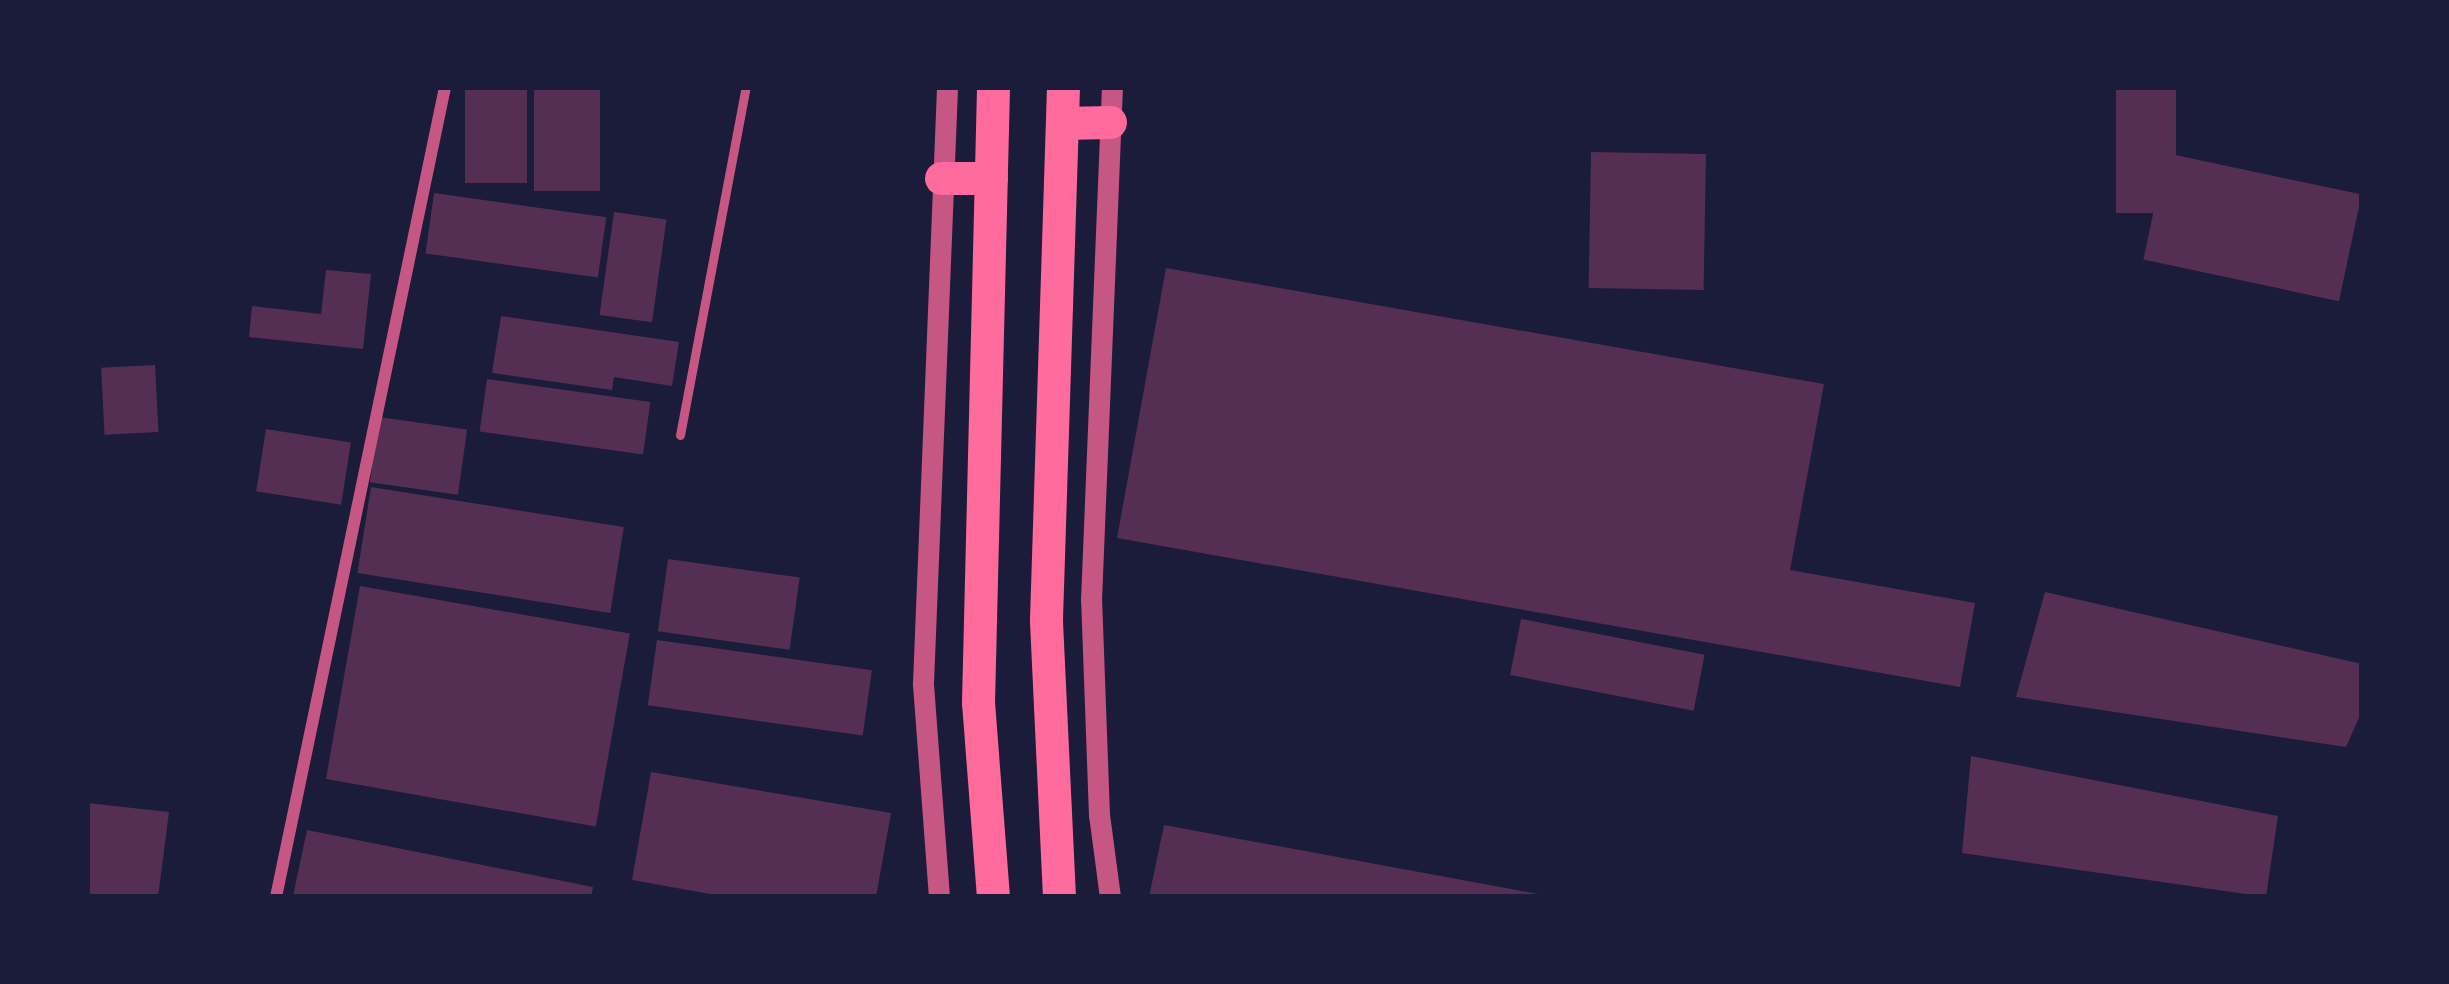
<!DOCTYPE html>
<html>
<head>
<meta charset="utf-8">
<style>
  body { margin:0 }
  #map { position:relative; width:2449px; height:984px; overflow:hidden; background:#1b1b3a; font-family:Roboto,sans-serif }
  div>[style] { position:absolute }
  .building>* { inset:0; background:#542f53; transform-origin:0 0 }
  .service>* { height:9px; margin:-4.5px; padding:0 4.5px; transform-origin:4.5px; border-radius:4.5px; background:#c65784 }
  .minor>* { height:12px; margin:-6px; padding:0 6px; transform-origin:6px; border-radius:6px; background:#c65784 }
  .tertiary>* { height:21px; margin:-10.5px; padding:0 10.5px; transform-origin:10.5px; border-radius:10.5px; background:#c65784 }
  .trunk>* { height:33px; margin:-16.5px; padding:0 16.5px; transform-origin:16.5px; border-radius:16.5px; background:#ff6b9d }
  span { translate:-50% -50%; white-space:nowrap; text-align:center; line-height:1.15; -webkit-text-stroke:9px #1b1b3a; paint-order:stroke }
  .frame { position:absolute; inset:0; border:90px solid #1b1b3a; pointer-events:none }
</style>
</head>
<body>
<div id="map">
  <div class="building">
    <i style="left:465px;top:87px;width:62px;height:96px"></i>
    <i style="left:534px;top:87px;width:66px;height:104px"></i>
    <i style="left:2116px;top:87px;width:60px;height:126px"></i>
    <i style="left:1591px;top:152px;width:115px;height:136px;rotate:1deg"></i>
    <i style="left:2166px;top:153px;width:200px;height:109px;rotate:12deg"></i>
    <i style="left:434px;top:193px;width:174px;height:61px;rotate:8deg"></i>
    <i style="left:614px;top:212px;width:53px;height:104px;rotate:8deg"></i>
    <i style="clip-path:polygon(1166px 268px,1824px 384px,1790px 570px,1975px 603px,1960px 687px,1117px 538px)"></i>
    <i style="clip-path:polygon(326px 270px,371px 274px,363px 349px,249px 337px,252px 306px,321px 314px)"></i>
    <i style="clip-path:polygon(501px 316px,679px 342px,672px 386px,614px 377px,612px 390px,492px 373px)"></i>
    <i style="left:155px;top:365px;width:67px;height:54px;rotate:87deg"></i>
    <i style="left:487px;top:379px;width:165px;height:53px;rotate:8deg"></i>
    <i style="left:379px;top:417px;width:89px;height:66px;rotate:8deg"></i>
    <i style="left:266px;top:429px;width:86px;height:63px;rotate:9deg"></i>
    <i style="left:371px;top:487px;width:256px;height:87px;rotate:9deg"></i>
    <i style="left:668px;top:559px;width:133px;height:73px;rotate:8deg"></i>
    <i style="left:360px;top:586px;width:274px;height:196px;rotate:10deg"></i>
    <i style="clip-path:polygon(2045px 592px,2362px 664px,2362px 711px,2346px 747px,2016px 697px)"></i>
    <i style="left:1521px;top:619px;width:187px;height:57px;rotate:11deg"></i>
    <i style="left:657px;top:640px;width:217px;height:66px;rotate:8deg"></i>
    <i style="clip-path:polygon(1971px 756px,2278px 816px,2266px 897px,1962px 853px)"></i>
    <i style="clip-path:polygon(651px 772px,891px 813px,876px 897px,727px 897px,632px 880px)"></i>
    <i style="clip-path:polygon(87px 803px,169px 812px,158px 897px,87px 896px)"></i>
    <i style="clip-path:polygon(1164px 825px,1544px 895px,1544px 897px,1149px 897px)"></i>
    <i style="clip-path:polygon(307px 830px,593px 887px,591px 897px,293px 896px)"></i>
  </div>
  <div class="service">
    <i style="left:680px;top:435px;width:354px;rotate:-79.3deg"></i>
  </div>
  <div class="minor">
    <i style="left:276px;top:897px;width:827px;rotate:-78.21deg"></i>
  </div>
  <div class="tertiary">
    <i style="left:939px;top:897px;width:215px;rotate:-94.3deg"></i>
    <i style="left:923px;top:683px;width:596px;rotate:-87.69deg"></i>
    <i style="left:1110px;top:897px;width:83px;rotate:-97.6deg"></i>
    <i style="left:1099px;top:815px;width:215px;rotate:-92.1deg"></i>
    <i style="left:1091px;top:600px;width:513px;rotate:-87.66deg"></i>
  </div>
  <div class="trunk">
    <i style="left:1062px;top:123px;width:48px;rotate:-1.2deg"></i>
    <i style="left:941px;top:178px;width:50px"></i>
    <i style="left:993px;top:897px;width:196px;rotate:-94.4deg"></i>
    <i style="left:978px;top:702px;width:615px;rotate:-88.6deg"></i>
    <i style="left:1059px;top:897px;width:278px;rotate:-92.7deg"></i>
    <i style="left:1046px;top:619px;width:532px;rotate:-88.17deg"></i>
  </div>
  <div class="frame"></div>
</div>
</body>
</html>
